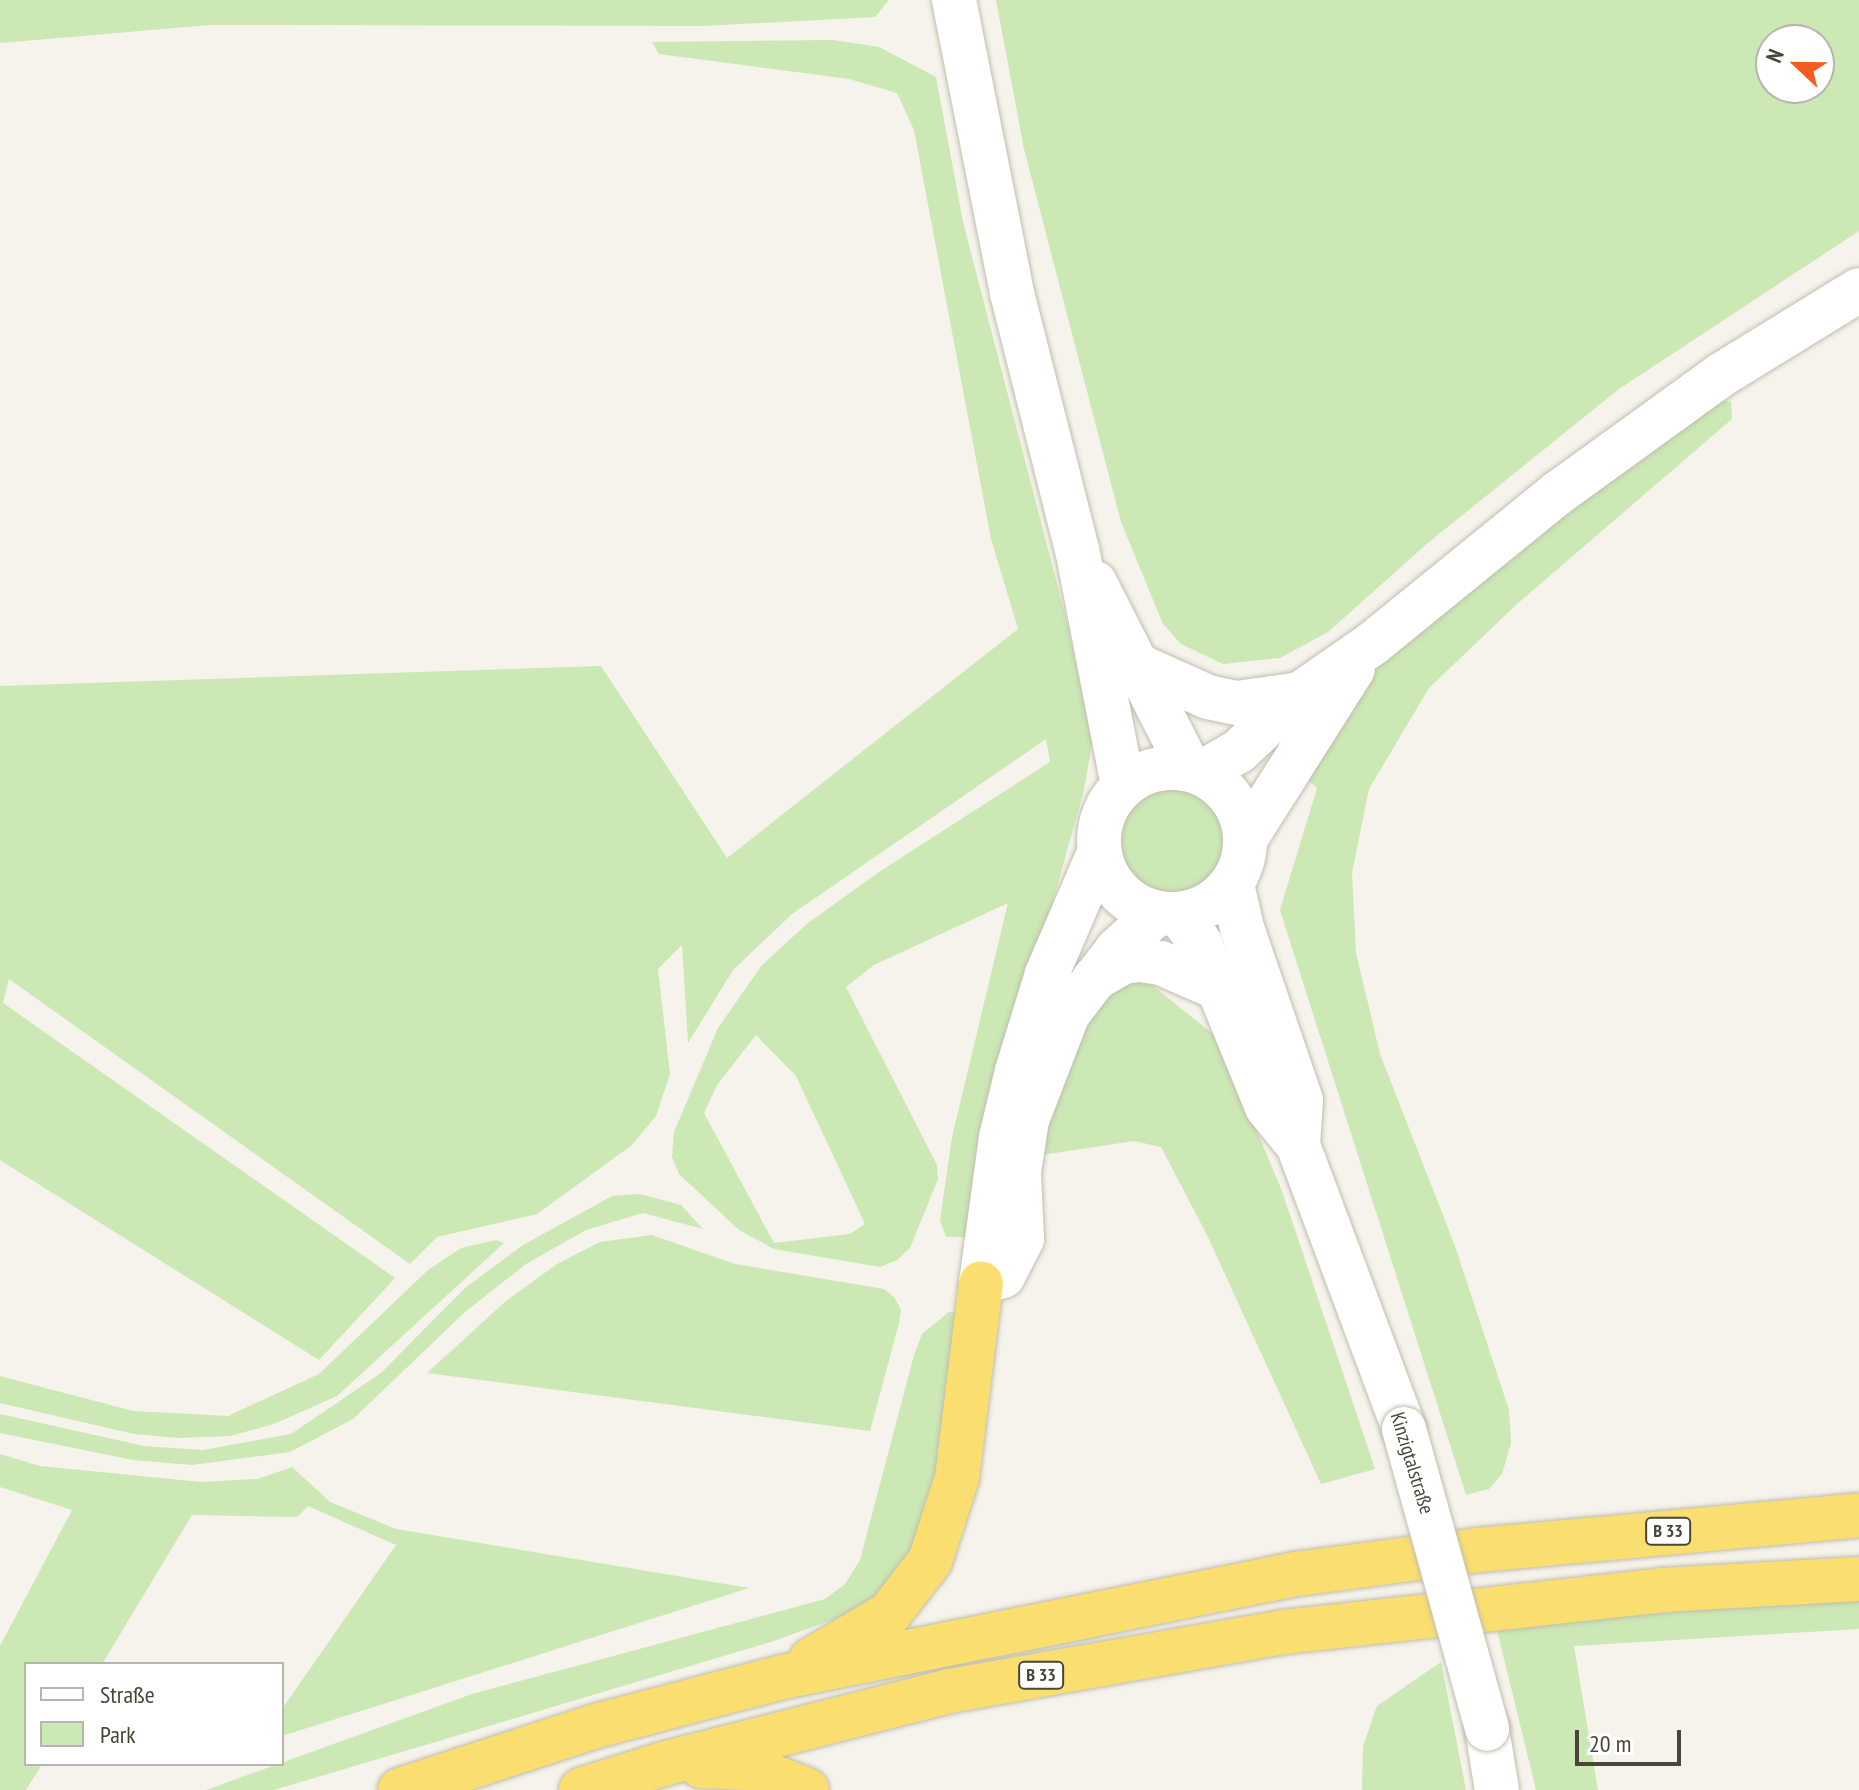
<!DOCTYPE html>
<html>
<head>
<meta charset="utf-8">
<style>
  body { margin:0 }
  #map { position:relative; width:1859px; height:1790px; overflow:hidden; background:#f5f3eb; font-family:"PT Sans Narrow",sans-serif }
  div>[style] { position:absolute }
  .green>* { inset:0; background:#cbe8b5 }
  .round { border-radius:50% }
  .roads { filter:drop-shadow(0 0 2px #c1bdae) drop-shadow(0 0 2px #c1bdae) }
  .minor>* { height:44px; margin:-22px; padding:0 22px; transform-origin:22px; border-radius:22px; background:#fff }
  .minor>.ring { margin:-22px; padding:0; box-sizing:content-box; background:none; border:44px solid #fff; border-radius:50% }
  .highway>* { height:44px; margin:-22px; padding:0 22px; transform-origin:22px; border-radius:22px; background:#fbde70 }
  .bridges { filter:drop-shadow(0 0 2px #c1bdae) drop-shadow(0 0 2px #c1bdae) }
  .minor-bridge>* { height:44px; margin:-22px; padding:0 22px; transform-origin:22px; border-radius:22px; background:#fff }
  span { translate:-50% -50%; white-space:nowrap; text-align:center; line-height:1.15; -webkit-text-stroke:6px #fff; paint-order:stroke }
  .shield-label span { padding:2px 6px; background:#fff; border:2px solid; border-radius:6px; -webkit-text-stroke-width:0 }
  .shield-label { font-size:18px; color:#4a4539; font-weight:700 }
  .street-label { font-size:20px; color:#4a4539 }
  .legend { position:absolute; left:24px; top:1662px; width:260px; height:104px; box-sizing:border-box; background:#fff; border:2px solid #b7b5b0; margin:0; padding:10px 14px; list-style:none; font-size:24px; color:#4a4539 }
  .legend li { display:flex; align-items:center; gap:16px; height:40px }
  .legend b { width:40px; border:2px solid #b7b5b0 }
  .north { position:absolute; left:1755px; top:24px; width:80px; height:80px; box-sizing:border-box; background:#fff; border:2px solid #b7b5b0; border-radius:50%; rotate:292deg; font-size:22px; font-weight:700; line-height:32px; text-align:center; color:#4a4539 }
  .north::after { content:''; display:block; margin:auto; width:28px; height:36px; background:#f65c21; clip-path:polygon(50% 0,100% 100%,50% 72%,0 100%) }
  .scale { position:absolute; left:1575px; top:1730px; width:106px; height:36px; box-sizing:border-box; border:4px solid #4a4539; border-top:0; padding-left:10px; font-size:24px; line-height:28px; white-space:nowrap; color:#4a4539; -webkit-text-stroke:6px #fff; paint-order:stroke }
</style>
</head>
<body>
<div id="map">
  <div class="green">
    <i style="clip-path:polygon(0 0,889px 0,875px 17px,702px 26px,210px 25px,0 43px)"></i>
    <i style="clip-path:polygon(evenodd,996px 0,1859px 0,1859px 231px,1619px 389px,1429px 542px,1328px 632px,1280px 658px,1223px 664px,1181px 644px,1163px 624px,1121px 522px,1024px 149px,996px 0,1771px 40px,1819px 40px,1819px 88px,1771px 88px,1771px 40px)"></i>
    <i style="clip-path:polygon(evenodd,833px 40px,879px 47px,936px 77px,963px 222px,1069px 630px,1092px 744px,1084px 790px,986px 1141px,971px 1237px,946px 1237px,940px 1220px,952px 1137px,1008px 903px,874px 965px,846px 987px,937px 1165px,938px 1179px,910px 1248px,897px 1260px,880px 1267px,774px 1249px,739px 1230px,679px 1174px,672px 1157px,674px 1132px,718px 1028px,762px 965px,808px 923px,882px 870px,1050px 762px,1046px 739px,792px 914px,733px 970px,688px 1043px,682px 945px,658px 969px,670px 1074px,656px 1116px,632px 1145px,537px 1214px,437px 1237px,410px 1264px,9px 979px,3px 1003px,395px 1278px,319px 1360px,0 1160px,0 686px,601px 666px,727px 858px,1018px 629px,991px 539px,914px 130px,897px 93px,849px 79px,659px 54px,652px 42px,833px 40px,756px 1035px,796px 1076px,865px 1224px,850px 1234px,774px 1243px,704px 1113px,717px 1085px,756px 1035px)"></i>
    <i style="clip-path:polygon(1716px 399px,1731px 402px,1732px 419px,1517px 604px,1429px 688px,1369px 789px,1352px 873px,1356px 953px,1380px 1054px,1455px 1246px,1509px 1410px,1511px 1443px,1502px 1474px,1489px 1489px,1466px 1495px,1280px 910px,1317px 788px,1296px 771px,1363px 682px,1410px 636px)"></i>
    <i class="round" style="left:1116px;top:785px;width:108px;height:108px"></i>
    <i style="clip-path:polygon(1119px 982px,1148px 982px,1218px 1038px,1282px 1191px,1375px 1469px,1321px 1484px,1207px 1235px,1161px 1147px,1134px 1141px,1035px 1156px,1061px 1057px)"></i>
    <i style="clip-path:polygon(640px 1194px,681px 1205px,703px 1229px,643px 1213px,586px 1230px,526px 1264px,465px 1312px,353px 1419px,290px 1452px,192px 1465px,133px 1460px,0 1433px,0 1414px,144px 1446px,203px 1450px,291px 1434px,381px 1373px,465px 1288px,523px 1245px,612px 1196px)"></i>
    <i style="clip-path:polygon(652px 1235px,735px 1264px,884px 1289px,894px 1297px,901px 1310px,899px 1323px,870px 1431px,427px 1373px,506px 1301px,557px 1264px,600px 1242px)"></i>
    <i style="clip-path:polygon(496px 1240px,504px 1243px,337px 1396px,274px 1424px,230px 1436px,178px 1438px,134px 1434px,0 1403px,0 1376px,133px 1411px,228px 1416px,319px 1374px,428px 1270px,461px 1248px)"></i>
    <i style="clip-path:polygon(949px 1312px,958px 1313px,935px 1519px,876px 1604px,771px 1642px,274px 1790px,206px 1790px,472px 1694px,825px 1599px,845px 1584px,860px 1560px,914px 1355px,922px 1334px)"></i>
    <i style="clip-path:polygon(0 1454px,40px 1466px,201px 1482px,258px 1479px,292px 1467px,330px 1502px,396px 1529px,749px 1588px,282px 1736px,282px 1709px,396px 1545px,308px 1506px,297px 1517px,192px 1515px,102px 1664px,26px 1664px,26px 1764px,42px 1764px,26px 1790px,0 1790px,0 1646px,72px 1510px,0 1487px)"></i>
    <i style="clip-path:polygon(1859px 1598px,1859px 1629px,1574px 1646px,1598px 1790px,1536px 1790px,1496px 1626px)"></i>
    <i style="clip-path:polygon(1441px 1662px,1466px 1790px,1362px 1790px,1363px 1746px,1377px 1706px)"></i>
  </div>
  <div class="roads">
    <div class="minor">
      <i style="left:954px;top:0;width:299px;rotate:78.8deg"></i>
      <i style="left:1012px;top:293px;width:264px;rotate:75.8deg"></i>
      <i style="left:1077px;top:549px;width:240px;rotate:79deg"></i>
      <i style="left:1095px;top:583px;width:203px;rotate:63.1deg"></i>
      <i style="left:1187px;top:764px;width:6px;rotate:149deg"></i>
      <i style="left:1139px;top:666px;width:76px;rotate:24.2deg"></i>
      <i style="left:1208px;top:697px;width:30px;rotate:12deg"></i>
      <i style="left:1237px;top:703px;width:64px;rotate:-8.1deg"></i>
      <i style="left:1300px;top:694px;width:88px;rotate:-34.8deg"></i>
      <i style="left:1372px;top:644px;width:240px;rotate:-39.1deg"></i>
      <i style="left:1558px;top:493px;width:201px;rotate:-35.9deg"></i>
      <i style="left:1721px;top:375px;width:162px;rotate:-31.6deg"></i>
      <i class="ring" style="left:1099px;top:768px;width:102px;height:102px"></i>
      <i style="left:1201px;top:773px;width:44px;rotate:-30.1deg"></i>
      <i style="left:1239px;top:751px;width:83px;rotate:-43.1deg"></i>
      <i style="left:1246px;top:838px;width:200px;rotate:-57.7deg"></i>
      <i style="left:1099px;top:853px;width:132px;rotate:113.3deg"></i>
      <i style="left:1047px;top:974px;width:102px;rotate:107.2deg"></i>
      <i style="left:1017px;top:1071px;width:68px;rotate:103.6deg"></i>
      <i style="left:1001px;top:1137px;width:147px;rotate:97.8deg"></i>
      <i style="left:981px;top:1283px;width:23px;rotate:-18deg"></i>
      <i style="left:1003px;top:1276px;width:42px;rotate:-62.8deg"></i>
      <i style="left:1022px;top:1239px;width:67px;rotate:-92.6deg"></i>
      <i style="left:1019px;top:1172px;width:53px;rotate:-81.3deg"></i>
      <i style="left:1027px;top:1120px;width:114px;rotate:-68.9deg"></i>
      <i style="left:1068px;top:1014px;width:81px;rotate:-52.6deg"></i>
      <i style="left:1117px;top:950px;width:54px;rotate:-42.8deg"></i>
      <i style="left:1232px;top:884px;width:45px;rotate:77.2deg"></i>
      <i style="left:1242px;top:928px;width:182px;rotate:71.1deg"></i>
      <i style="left:1301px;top:1100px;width:45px;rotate:93.8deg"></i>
      <i style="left:1179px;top:914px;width:36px;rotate:54deg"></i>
      <i style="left:1200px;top:943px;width:177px;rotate:67.8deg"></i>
      <i style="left:1267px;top:1107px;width:49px;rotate:50.8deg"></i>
      <i style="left:1298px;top:1145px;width:303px;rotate:69.5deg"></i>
      <i style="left:1094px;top:979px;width:34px;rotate:-30deg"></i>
      <i style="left:1124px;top:962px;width:15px;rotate:-8deg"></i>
      <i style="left:1139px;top:960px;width:22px;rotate:8deg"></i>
      <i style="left:1161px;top:963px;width:60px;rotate:23.6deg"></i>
      <i style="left:1487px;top:1729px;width:62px;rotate:80.7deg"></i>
    </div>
    <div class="highway">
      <i style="left:811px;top:1660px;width:91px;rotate:-30.5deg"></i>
      <i style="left:889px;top:1614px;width:67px;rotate:-52.3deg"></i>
      <i style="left:930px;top:1561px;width:87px;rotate:-72deg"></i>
      <i style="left:957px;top:1478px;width:196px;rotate:-83deg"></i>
      <i style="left:701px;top:1766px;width:50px;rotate:2.3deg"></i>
      <i style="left:751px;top:1768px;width:60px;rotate:21.4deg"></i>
      <i style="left:400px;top:1790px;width:206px;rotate:-18.1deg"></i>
      <i style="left:596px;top:1726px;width:193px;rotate:-14.7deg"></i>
      <i style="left:783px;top:1677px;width:523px;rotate:-11.35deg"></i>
      <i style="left:1296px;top:1574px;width:184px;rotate:-7.5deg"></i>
      <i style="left:1478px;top:1550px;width:383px;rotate:-5.2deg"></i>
      <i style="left:581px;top:1790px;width:86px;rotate:-17.6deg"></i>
      <i style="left:663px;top:1764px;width:295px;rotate:-14.3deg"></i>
      <i style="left:949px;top:1691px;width:340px;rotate:-10deg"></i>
      <i style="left:1284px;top:1632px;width:380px;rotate:-6.3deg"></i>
      <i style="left:1662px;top:1590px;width:197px;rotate:-3.2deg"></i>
    </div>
  </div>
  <div class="bridges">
    <div class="minor-bridge">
      <i style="left:1404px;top:1429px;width:311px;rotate:74.5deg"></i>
    </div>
  </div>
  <div class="shield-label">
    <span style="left:1668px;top:1531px">B 33</span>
    <span style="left:1041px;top:1675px">B 33</span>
  </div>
  <div class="street-label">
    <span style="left:1412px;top:1463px;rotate:73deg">Kinzigtalstraße</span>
  </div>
  <ul class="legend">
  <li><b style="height:10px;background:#fff"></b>Straße</li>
  <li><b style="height:22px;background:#cbe8b5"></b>Park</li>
  </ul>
  <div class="north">N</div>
  <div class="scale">20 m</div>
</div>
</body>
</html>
